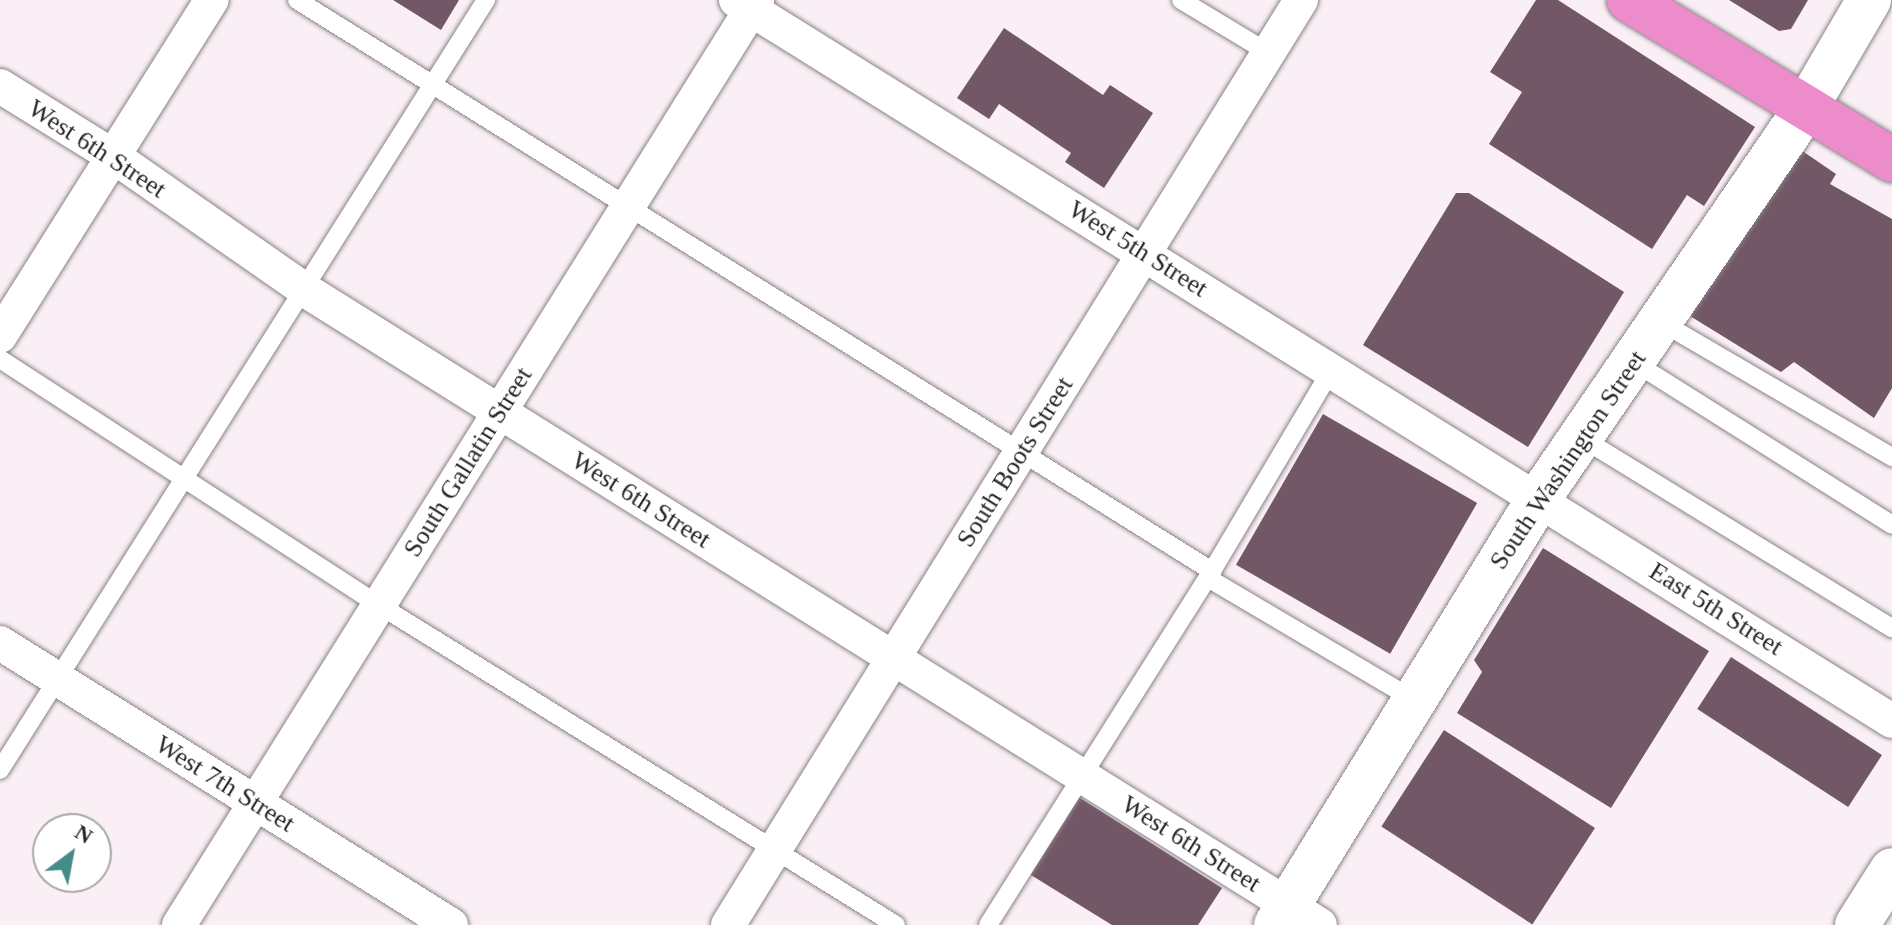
<!DOCTYPE html>
<html>
<head>
<meta charset="utf-8">
<style>
  body { margin:0 }
  #map { position:relative; width:1892px; height:925px; overflow:hidden; background:#f9eff5; font-family:"Times New Roman",serif }
  div>[style] { position:absolute }
  .building>* { inset:0; background:#725767; transform-origin:0 0 }
  .roads { filter:drop-shadow(0 0 2px #8a8287) drop-shadow(0 0 2px #8a8287) }
  .lane>* { height:18px; margin:-9px; padding:0 9px; transform-origin:9px; border-radius:9px; background:#fff }
  .street>* { height:34px; margin:-17px; padding:0 17px; transform-origin:17px; border-radius:17px; background:#fff }
  .secondary>* { height:44px; margin:-22px; padding:0 22px; transform-origin:22px; border-radius:22px; background:#fff }
  .highway>* { height:44px; margin:-22px; padding:0 22px; transform-origin:22px; border-radius:22px; background:#ed8ccb }
  span { translate:-50% -50%; white-space:nowrap; text-align:center; line-height:1.15; -webkit-text-stroke:8px #fff; paint-order:stroke }
  .street-label { font-size:26px; color:#292628 }
  .north { position:absolute; left:32px; top:813px; width:80px; height:80px; box-sizing:border-box; background:#fff; border:2px solid #a9a8a9; border-radius:50%; rotate:32deg; font-size:22px; font-weight:700; line-height:32px; text-align:center; color:#292628 }
  .north::after { content:''; display:block; margin:auto; width:28px; height:36px; background:#458c89; clip-path:polygon(50% 0,100% 100%,50% 72%,0 100%) }
</style>
</head>
<body>
<div id="map">
  <div class="building">
    <i style="clip-path:polygon(393px 0,459px 0,441px 30px)"></i>
    <i style="clip-path:polygon(1536px 0,1558px 0,1755px 127px,1704px 206px,1687px 195px,1652px 249px,1489px 144px,1522px 92px,1490px 72px)"></i>
    <i style="clip-path:polygon(1729px 0,1808px 0,1791px 29px,1779px 31px)"></i>
    <i style="clip-path:polygon(1004px 28px,1103px 95px,1110px 85px,1153px 113px,1104px 188px,1065px 162px,1071px 153px,999px 104px,989px 119px,957px 98px)"></i>
    <i style="clip-path:polygon(1798px 148px,1836px 174px,1830px 184px,1892px 219px,1892px 388px,1874px 418px,1794px 362px,1781px 372px,1690px 316px)"></i>
    <i style="clip-path:polygon(1456px 193px,1469px 193px,1624px 292px,1528px 447px,1363px 345px)"></i>
    <i style="left:1323px;top:414px;width:178px;height:174px;rotate:30deg"></i>
    <i style="clip-path:polygon(1543px 548px,1709px 651px,1611px 808px,1457px 713px,1482px 672px,1474px 660px)"></i>
    <i style="left:1731px;top:657px;width:180px;height:62px;rotate:33deg"></i>
    <i style="left:1444px;top:730px;width:180px;height:115px;rotate:33deg"></i>
    <i style="clip-path:polygon(1074px 794px,1222px 888px,1198px 925px,1112px 925px,1026px 872px)"></i>
  </div>
  <div class="roads">
    <div class="lane">
      <i style="left:297px;top:0;width:1079px;rotate:31.97deg"></i>
      <i style="left:1181px;top:0;width:103px;rotate:31.1deg"></i>
      <i style="left:1661px;top:322px;width:268px;rotate:30.3deg"></i>
      <i style="left:0;top:359px;width:452px;rotate:33deg"></i>
      <i style="left:379px;top:605px;width:608px;rotate:31.76deg"></i>
      <i style="left:1632px;top:361px;width:307px;rotate:32.2deg"></i>
      <i style="left:1580px;top:437px;width:366px;rotate:31.5deg"></i>
      <i style="left:1208px;top:578px;width:239px;rotate:30.6deg"></i>
      <i style="left:0;top:770px;width:911px;rotate:-57.74deg"></i>
      <i style="left:988px;top:925px;width:419px;rotate:-57.7deg"></i>
      <i style="left:1212px;top:571px;width:235px;rotate:-59.3deg"></i>
    </div>
    <div class="street">
      <i style="left:736px;top:0;width:1362px;rotate:31.95deg"></i>
      <i style="left:0;top:86px;width:133px;rotate:31.8deg"></i>
      <i style="left:113px;top:156px;width:234px;rotate:34.9deg"></i>
      <i style="left:305px;top:290px;width:1197px;rotate:32.03deg"></i>
      <i style="left:0;top:336px;width:397px;rotate:-57.8deg"></i>
      <i style="left:0;top:643px;width:532px;rotate:32.02deg"></i>
      <i style="left:179px;top:925px;width:1091px;rotate:-58deg"></i>
      <i style="left:728px;top:925px;width:1088px;rotate:-58.22deg"></i>
    </div>
    <div class="secondary">
      <i style="left:1276px;top:925px;width:501px;rotate:-58.37deg"></i>
      <i style="left:1539px;top:498px;width:475px;rotate:-55.6deg"></i>
      <i style="left:1807px;top:106px;width:123px;rotate:-59.7deg"></i>
      <i style="left:1857px;top:925px;width:65px;rotate:-57.5deg"></i>
    </div>
    <div class="highway">
      <i style="left:1629px;top:0;width:308px;rotate:31.3deg"></i>
    </div>
  </div>
  <div class="street-label">
    <span style="left:97px;top:149px;rotate:33deg">West 6th Street</span>
    <span style="left:1138px;top:249px;rotate:32deg">West 5th Street</span>
    <span style="left:1568px;top:460px;rotate:-56deg">South Washington Street</span>
    <span style="left:468px;top:462px;rotate:-58deg">South Gallatin Street</span>
    <span style="left:1015px;top:462px;rotate:-58deg">South Boots Street</span>
    <span style="left:641px;top:500px;rotate:32deg">West 6th Street</span>
    <span style="left:1716px;top:609px;rotate:32deg">East 5th Street</span>
    <span style="left:225px;top:784px;rotate:32deg">West 7th Street</span>
    <span style="left:1191px;top:844px;rotate:32deg">West 6th Street</span>
  </div>
  <div class="north">N</div>
</div>
</body>
</html>
